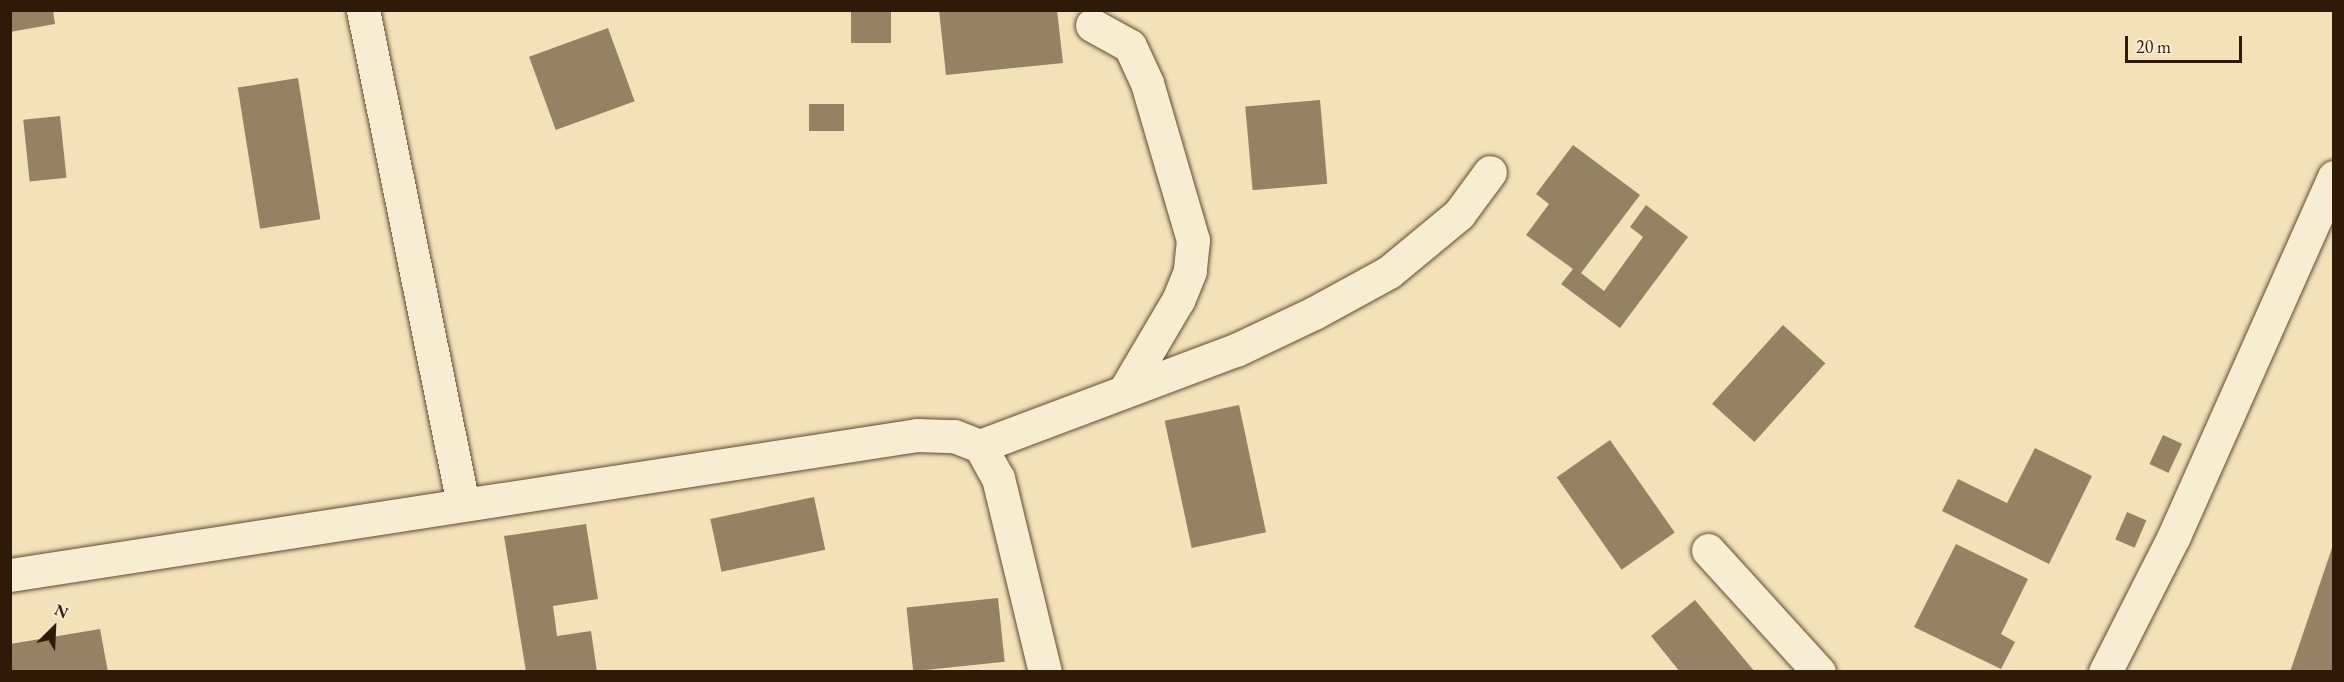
<!DOCTYPE html>
<html>
<head>
<meta charset="utf-8">
<style>
  body { margin:0 }
  #map { position:relative; width:2344px; height:682px; overflow:hidden; background:#f4e1b9; font-family:"EB Garamond",serif }
  div>[style] { position:absolute }
  .building>* { inset:0; background:#968164; transform-origin:0 0 }
  .roads { filter:drop-shadow(0 0 2px #624b34) drop-shadow(0 0 2px #624b34) }
  .minor>* { height:33px; margin:-16.5px; padding:0 16.5px; transform-origin:16.5px; border-radius:16.5px; background:#f8ecd2 }
  span { translate:-50% -50%; white-space:nowrap; text-align:center; line-height:1.15; -webkit-text-stroke:5px #f8ecd2; paint-order:stroke }
  .frame { position:absolute; inset:0; border:12px solid #311908; pointer-events:none }
  .north { position:absolute; left:24px; top:598px; width:60px; height:60px; -webkit-text-stroke:4px #f8ecd2; paint-order:stroke; rotate:24deg; font-size:16px; font-weight:700; line-height:24px; text-align:center; color:#311908 }
  .north::after { content:''; display:block; margin:auto; width:21px; height:27px; background:#311908; clip-path:polygon(50% 0,100% 100%,50% 72%,0 100%) }
  .scale { position:absolute; left:2125px; top:36px; width:117px; height:27px; box-sizing:border-box; border:3px solid #311908; border-top:0; padding-left:8px; font-size:18px; line-height:21px; white-space:nowrap; color:#311908; -webkit-text-stroke:4px #f8ecd2; paint-order:stroke }
</style>
</head>
<body>
<div id="map">
  <div class="building">
    <i style="clip-path:polygon(10px 10px,53px 10px,55px 24px,10px 32px)"></i>
    <i style="left:851px;top:10px;width:40px;height:33px"></i>
    <i style="clip-path:polygon(939px 10px,1057px 10px,1063px 63px,946px 75px)"></i>
    <i style="left:608px;top:28px;width:78px;height:84px;rotate:70deg"></i>
    <i style="left:298px;top:78px;width:143px;height:61px;rotate:81deg"></i>
    <i style="left:1320px;top:100px;width:84px;height:75px;rotate:85deg"></i>
    <i style="left:809px;top:104px;width:35px;height:27px"></i>
    <i style="left:60px;top:116px;width:62px;height:37px;rotate:84deg"></i>
    <i style="clip-path:polygon(1573px 145px,1640px 195px,1581px 273px,1604px 291px,1643px 237px,1630px 227px,1646px 205px,1688px 237px,1620px 328px,1561px 284px,1573px 269px,1526px 235px,1549px 204px,1536px 194px)"></i>
    <i style="left:1783px;top:325px;width:57px;height:106px;rotate:42deg"></i>
    <i style="left:1239px;top:405px;width:130px;height:76px;rotate:78deg"></i>
    <i style="left:2163px;top:435px;width:21px;height:32px;rotate:25deg"></i>
    <i style="left:1610px;top:440px;width:113px;height:65px;rotate:55deg"></i>
    <i style="clip-path:polygon(2035px 448px,2092px 476px,2049px 564px,1942px 511px,1958px 479px,2007px 503px)"></i>
    <i style="left:814px;top:497px;width:54px;height:106px;rotate:78deg"></i>
    <i style="left:2127px;top:512px;width:21px;height:30px;rotate:23deg"></i>
    <i style="clip-path:polygon(586px 524px,598px 599px,553px 606px,557px 636px,591px 631px,597px 672px,526px 672px,504px 536px)"></i>
    <i style="clip-path:polygon(1956px 544px,2028px 579px,2001px 634px,2015px 642px,2001px 669px,1914px 627px)"></i>
    <i style="clip-path:polygon(2333px 545px,2334px 672px,2290px 672px)"></i>
    <i style="left:998px;top:598px;width:64px;height:92px;rotate:84deg"></i>
    <i style="clip-path:polygon(1695px 600px,1755px 672px,1680px 672px,1651px 636px)"></i>
    <i style="clip-path:polygon(100px 629px,108px 672px,10px 672px,10px 644px)"></i>
  </div>
  <div class="roads">
    <div class="minor">
      <i style="left:363px;top:10px;width:504px;rotate:78.56deg"></i>
      <i style="left:1092px;top:25px;width:43px;rotate:28.9deg"></i>
      <i style="left:1130px;top:46px;width:41px;rotate:65.3deg"></i>
      <i style="left:1147px;top:83px;width:164px;rotate:73.7deg"></i>
      <i style="left:1193px;top:240px;width:31px;rotate:96deg"></i>
      <i style="left:1190px;top:271px;width:31px;rotate:112deg"></i>
      <i style="left:1178px;top:300px;width:104px;rotate:120.5deg"></i>
      <i style="left:980px;top:446px;width:273px;rotate:-20.6deg"></i>
      <i style="left:1236px;top:350px;width:86px;rotate:-25.4deg"></i>
      <i style="left:1314px;top:313px;width:85px;rotate:-28.7deg"></i>
      <i style="left:1389px;top:272px;width:91px;rotate:-39.6deg"></i>
      <i style="left:1459px;top:214px;width:52px;rotate:-53.6deg"></i>
      <i style="left:1708px;top:550px;width:165px;rotate:47.7deg"></i>
      <i style="left:10px;top:575px;width:918px;rotate:-8.77deg"></i>
      <i style="left:917px;top:435px;width:37px;rotate:2deg"></i>
      <i style="left:954px;top:436px;width:28px;rotate:21deg"></i>
      <i style="left:980px;top:446px;width:37px;rotate:61deg"></i>
      <i style="left:998px;top:478px;width:200px;rotate:76.4deg"></i>
      <i style="left:2105px;top:672px;width:153px;rotate:-63.1deg"></i>
      <i style="left:2174px;top:536px;width:393px;rotate:-66deg"></i>
    </div>
  </div>
  <div class="frame"></div>
  <div class="north">N</div>
  <div class="scale">20 m</div>
</div>
</body>
</html>
